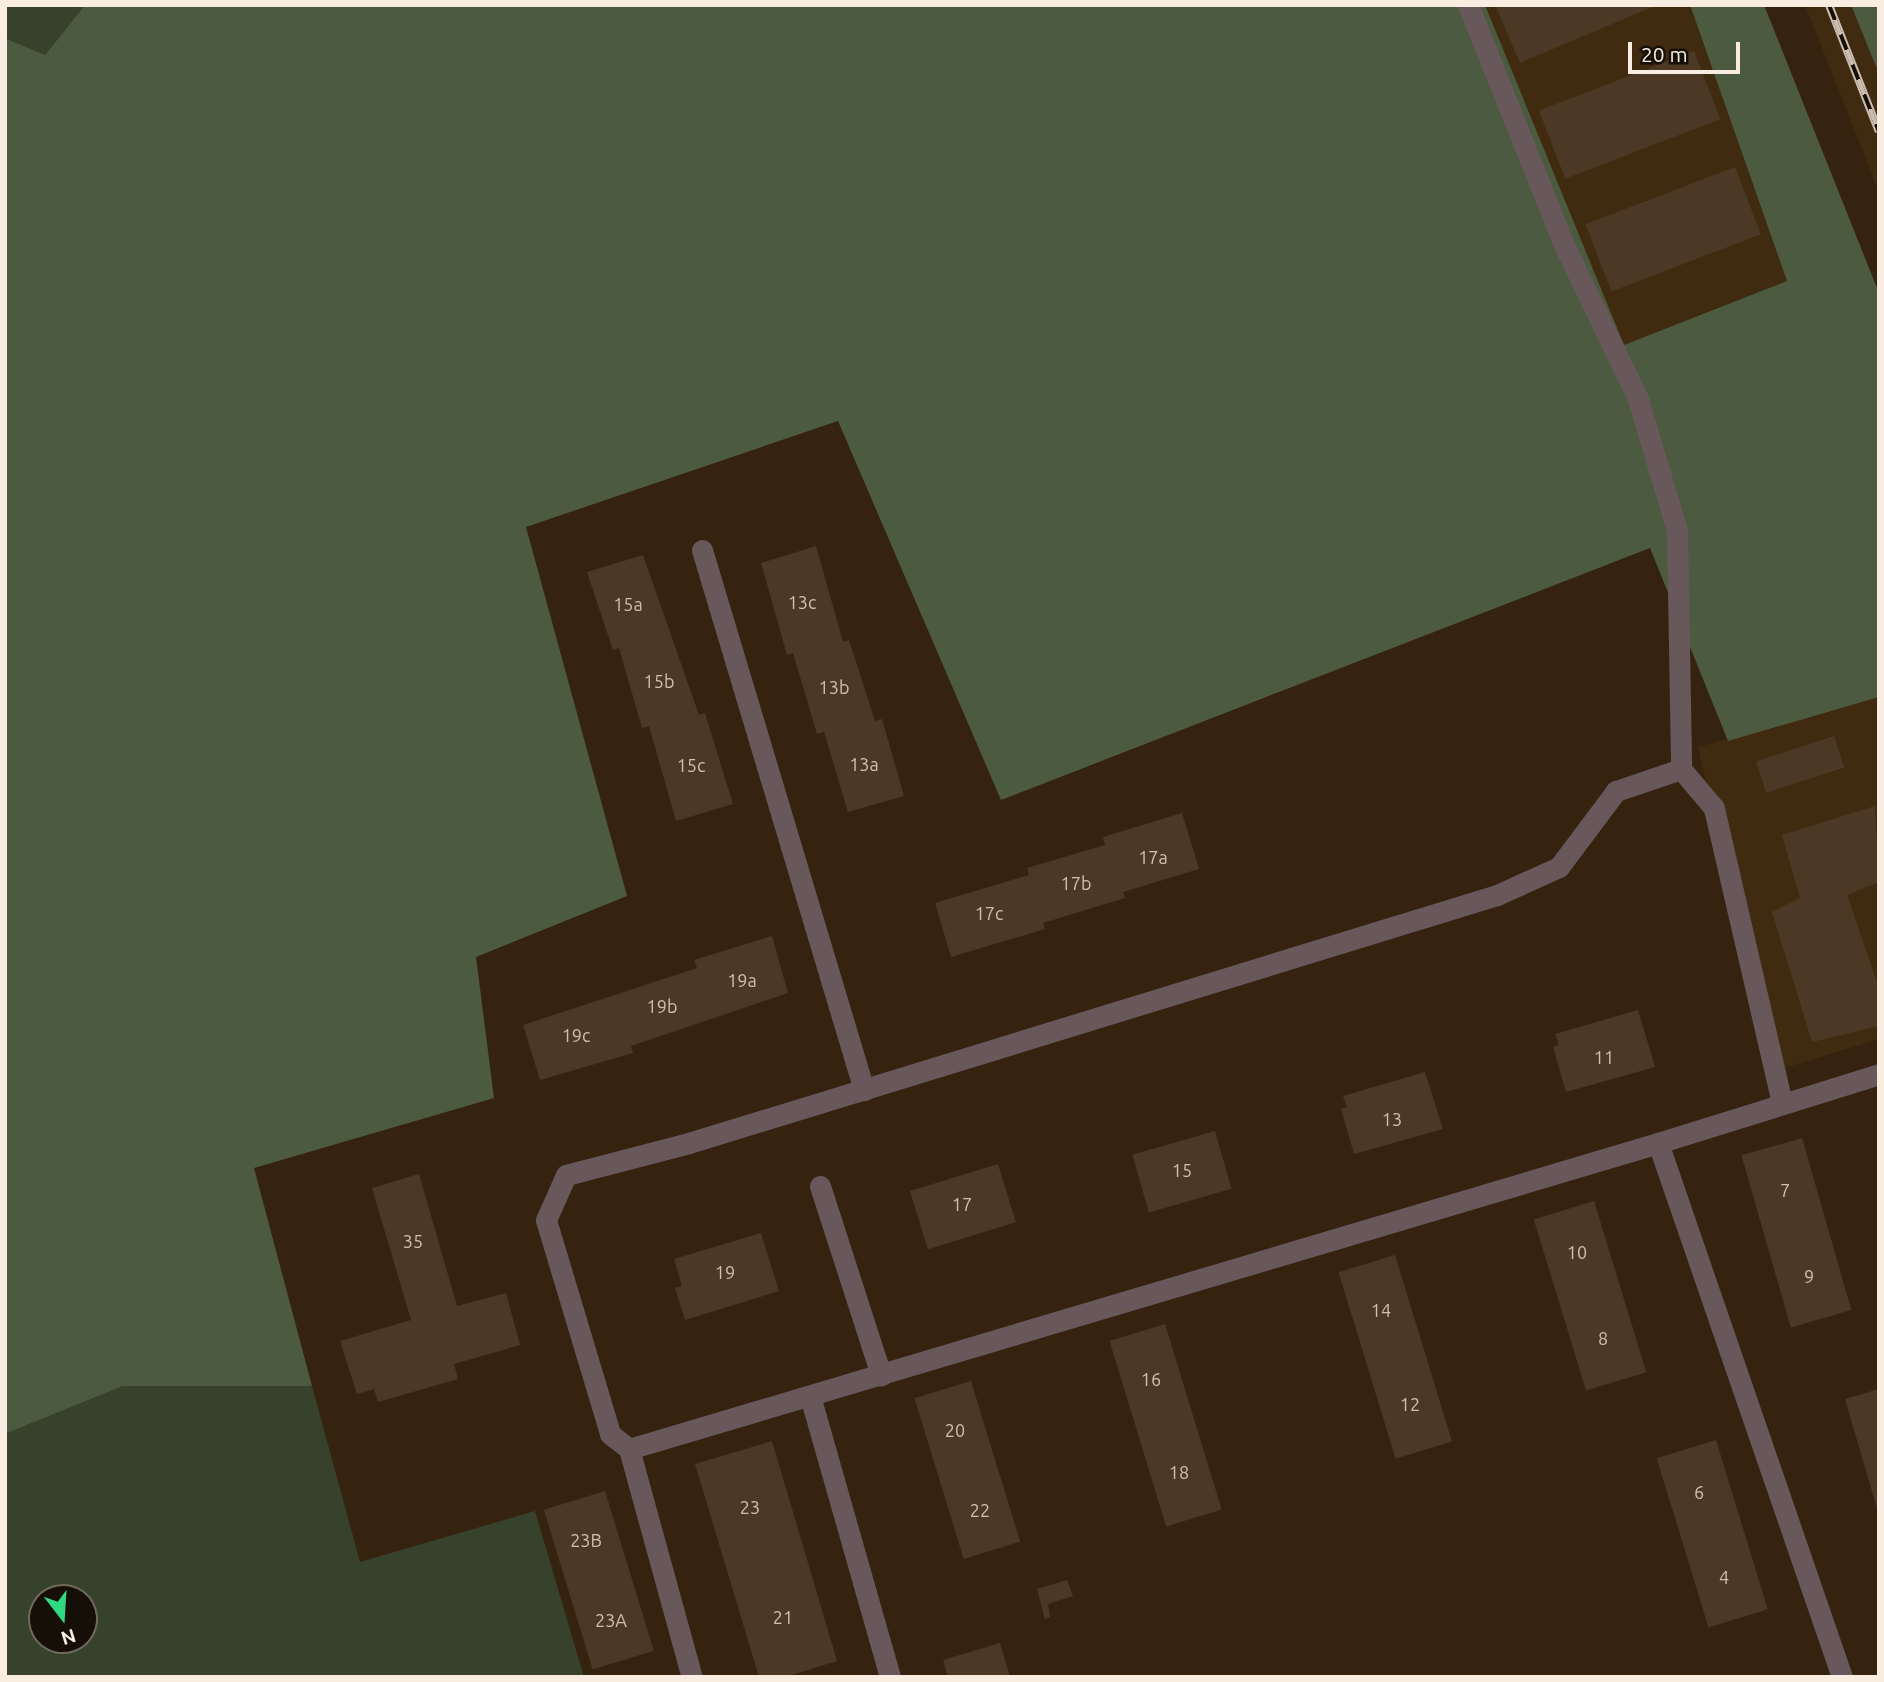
<!DOCTYPE html>
<html>
<head>
<meta charset="utf-8">
<style>
  body { margin:0 }
  #map { position:relative; width:1884px; height:1682px; overflow:hidden; background:#352310; font-family:Ubuntu,sans-serif }
  div>[style] { position:absolute }
  .built>* { inset:0; background:#402a10 }
  .green>* { inset:0; background:#36422b }
  .forest>* { inset:0; background:#4c5a3f }
  .building>* { inset:0; background:#4c3925; transform-origin:0 0 }
  .minor>* { height:21px; margin:-10.5px; padding:0 10.5px; transform-origin:10.5px; border-radius:10.5px; background:#68585c }
  .rail>* { height:8px; margin-top:-4px; transform-origin:0; background:repeating-linear-gradient(90deg,#160f07 0 16px,#cbbeb0 0 32px); box-sizing:border-box; border-block:2px solid #cbbeb0 }
  span { translate:-50% -50%; white-space:nowrap; text-align:center; line-height:1.15; -webkit-text-stroke:6px #160f07; paint-order:stroke }
  .number-label { font-size:18px; color:#cec0b2 }
  .number-label span { -webkit-text-stroke-width:0 }
  .frame { position:absolute; inset:0; border:7px solid #f9ede1; pointer-events:none }
  .north { position:absolute; left:28px; top:1584px; width:70px; height:70px; box-sizing:border-box; background:#160f07; border:2px solid #71685e; border-radius:50%; rotate:163deg; font-size:19px; font-weight:700; line-height:28px; text-align:center; color:#f9ede1 }
  .north::after { content:''; display:block; margin:auto; width:24px; height:32px; background:#31d882; clip-path:polygon(50% 0,100% 100%,50% 72%,0 100%) }
  .scale { position:absolute; left:1628px; top:42px; width:112px; height:32px; box-sizing:border-box; border:4px solid #f9ede1; border-top:0; padding-left:9px; font-size:21px; line-height:24px; white-space:nowrap; color:#f9ede1; -webkit-text-stroke:5px #160f07; paint-order:stroke }
</style>
</head>
<body>
<div id="map">
  <div class="built">
    <i style="clip-path:polygon(1485px 5px,1690px 5px,1787px 281px,1623px 346px)"></i>
    <i style="clip-path:polygon(1805px 5px,1851px 5px,1879px 74px,1879px 192px)"></i>
    <i style="clip-path:polygon(1879px 697px,1879px 1039px,1775px 1071px,1698px 747px)"></i>
  </div>
  <div class="green">
    <i style="clip-path:polygon(5px 5px,85px 5px,45px 55px,5px 38px)"></i>
    <i style="clip-path:polygon(evenodd,123px 1386px,312px 1386px,360px 1562px,535px 1511px,584px 1677px,5px 1677px,5px 1434px,123px 1386px,42px 1598px,84px 1598px,84px 1640px,42px 1640px,42px 1598px)"></i>
  </div>
  <div class="forest">
    <i style="clip-path:polygon(85px 5px,1485px 5px,1624px 345px,1787px 281px,1690px 5px,1764px 5px,1879px 293px,1879px 697px,1728px 741px,1650px 548px,1001px 800px,838px 421px,526px 527px,627px 896px,476px 957px,494px 1098px,254px 1168px,312px 1386px,123px 1386px,5px 1434px,5px 38px,45px 55px)"></i>
    <i style="clip-path:polygon(1851px 5px,1879px 5px,1879px 74px)"></i>
  </div>
  <div class="building">
    <i style="clip-path:polygon(1495px 5px,1657px 5px,1520px 63px)"></i>
    <i style="left:1694px;top:51px;width:73px;height:166px;rotate:69deg"></i>
    <i style="left:1735px;top:167px;width:72px;height:160px;rotate:69deg"></i>
    <i style="clip-path:polygon(816px 546px,843px 642px,849px 640px,875px 721px,882px 719px,904px 796px,848px 812px,824px 732px,817px 734px,793px 653px,787px 655px,761px 563px)"></i>
    <i style="clip-path:polygon(643px 555px,699px 715px,705px 713px,733px 804px,676px 821px,649px 726px,642px 728px,619px 648px,613px 650px,587px 572px)"></i>
    <i style="left:1834px;top:736px;width:33px;height:82px;rotate:72deg"></i>
    <i style="clip-path:polygon(1875px 806px,1879px 882px,1847px 895px,1879px 988px,1879px 1026px,1812px 1042px,1772px 912px,1800px 898px,1782px 835px)"></i>
    <i style="clip-path:polygon(1182px 813px,1199px 869px,1123px 892px,1125px 898px,1043px 923px,1045px 929px,951px 957px,935px 903px,1029px 875px,1027px 868px,1105px 845px,1103px 837px)"></i>
    <i style="clip-path:polygon(772px 936px,788px 993px,631px 1046px,633px 1053px,540px 1080px,523px 1025px,697px 968px,694px 960px)"></i>
    <i style="clip-path:polygon(1638px 1010px,1655px 1067px,1566px 1092px,1553px 1047px,1559px 1045px,1555px 1034px)"></i>
    <i style="clip-path:polygon(1425px 1072px,1443px 1129px,1354px 1154px,1341px 1109px,1347px 1107px,1343px 1096px)"></i>
    <i style="left:1215px;top:1131px;width:60px;height:86px;rotate:74deg"></i>
    <i style="left:1802px;top:1138px;width:179px;height:63px;rotate:74deg"></i>
    <i style="left:998px;top:1164px;width:61px;height:92px;rotate:73deg"></i>
    <i style="clip-path:polygon(419px 1174px,457px 1306px,506px 1293px,520px 1345px,454px 1364px,458px 1379px,378px 1402px,374px 1389px,357px 1394px,340px 1341px,411px 1320px,372px 1188px)"></i>
    <i style="left:1594px;top:1201px;width:179px;height:63px;rotate:73deg"></i>
    <i style="clip-path:polygon(761px 1233px,779px 1291px,685px 1320px,675px 1288px,682px 1286px,674px 1259px)"></i>
    <i style="left:1395px;top:1255px;width:195px;height:59px;rotate:73deg"></i>
    <i style="left:1165px;top:1324px;width:194px;height:58px;rotate:73deg"></i>
    <i style="left:971px;top:1381px;width:168px;height:59px;rotate:73deg"></i>
    <i style="clip-path:polygon(1879px 1389px,1879px 1512px,1878px 1512px,1845px 1399px)"></i>
    <i style="left:1716px;top:1440px;width:177px;height:62px;rotate:73deg"></i>
    <i style="clip-path:polygon(772px 1441px,837px 1661px,785px 1677px,759px 1677px,695px 1464px)"></i>
    <i style="left:605px;top:1491px;width:167px;height:64px;rotate:73deg"></i>
    <i style="clip-path:polygon(1067px 1580px,1073px 1596px,1048px 1604px,1050px 1617px,1045px 1619px,1037px 1589px)"></i>
    <i style="clip-path:polygon(1000px 1643px,1010px 1677px,948px 1677px,943px 1660px)"></i>
  </div>
  <div class="minor">
    <i style="left:1468px;top:5px;width:261px;rotate:68.2deg"></i>
    <i style="left:1565px;top:247px;width:169px;rotate:64.3deg"></i>
    <i style="left:1638px;top:399px;width:138px;rotate:73.5deg"></i>
    <i style="left:1677px;top:531px;width:238px;rotate:89deg"></i>
    <i style="left:702px;top:550px;width:564px;rotate:73.3deg"></i>
    <i style="left:1782px;top:1103px;width:303px;rotate:-103deg"></i>
    <i style="left:1714px;top:808px;width:51px;rotate:-130.2deg"></i>
    <i style="left:1681px;top:769px;width:69px;rotate:161.3deg"></i>
    <i style="left:1616px;top:791px;width:95px;rotate:126.9deg"></i>
    <i style="left:1559px;top:867px;width:68px;rotate:155.7deg"></i>
    <i style="left:1497px;top:895px;width:845px;rotate:162.94deg"></i>
    <i style="left:689px;top:1143px;width:127px;rotate:165.4deg"></i>
    <i style="left:566px;top:1175px;width:49px;rotate:114deg"></i>
    <i style="left:546px;top:1220px;width:223px;rotate:73.3deg"></i>
    <i style="left:610px;top:1434px;width:24px;rotate:38deg"></i>
    <i style="left:629px;top:1449px;width:1074px;rotate:-16.56deg"></i>
    <i style="left:1658px;top:1143px;width:232px;rotate:-17.3deg"></i>
    <i style="left:1658px;top:1143px;width:565px;rotate:70.99deg"></i>
    <i style="left:820px;top:1186px;width:199px;rotate:72.1deg"></i>
    <i style="left:810px;top:1396px;width:292px;rotate:74.1deg"></i>
    <i style="left:629px;top:1449px;width:237px;rotate:74.6deg"></i>
  </div>
  <div class="rail">
    <i style="left:1829px;top:5px;width:136px;rotate:68.5deg"></i>
  </div>
  <div class="number-label">
    <span style="left:802px;top:602px">13c</span>
    <span style="left:628px;top:604px">15a</span>
    <span style="left:659px;top:681px">15b</span>
    <span style="left:834px;top:687px">13b</span>
    <span style="left:864px;top:764px">13a</span>
    <span style="left:691px;top:765px">15c</span>
    <span style="left:1153px;top:857px">17a</span>
    <span style="left:1076px;top:883px">17b</span>
    <span style="left:989px;top:913px">17c</span>
    <span style="left:742px;top:980px">19a</span>
    <span style="left:662px;top:1006px">19b</span>
    <span style="left:576px;top:1035px">19c</span>
    <span style="left:1604px;top:1057px">11</span>
    <span style="left:1392px;top:1119px">13</span>
    <span style="left:1182px;top:1170px">15</span>
    <span style="left:1785px;top:1190px">7</span>
    <span style="left:962px;top:1204px">17</span>
    <span style="left:413px;top:1241px">35</span>
    <span style="left:1577px;top:1252px">10</span>
    <span style="left:725px;top:1272px">19</span>
    <span style="left:1809px;top:1276px">9</span>
    <span style="left:1381px;top:1310px">14</span>
    <span style="left:1603px;top:1338px">8</span>
    <span style="left:1151px;top:1379px">16</span>
    <span style="left:1410px;top:1404px">12</span>
    <span style="left:955px;top:1430px">20</span>
    <span style="left:1179px;top:1472px">18</span>
    <span style="left:1699px;top:1492px">6</span>
    <span style="left:750px;top:1507px">23</span>
    <span style="left:980px;top:1510px">22</span>
    <span style="left:586px;top:1540px">23B</span>
    <span style="left:1724px;top:1577px">4</span>
    <span style="left:783px;top:1617px">21</span>
    <span style="left:611px;top:1620px">23A</span>
  </div>
  <div class="frame"></div>
  <div class="north">N</div>
  <div class="scale">20 m</div>
</div>
</body>
</html>
